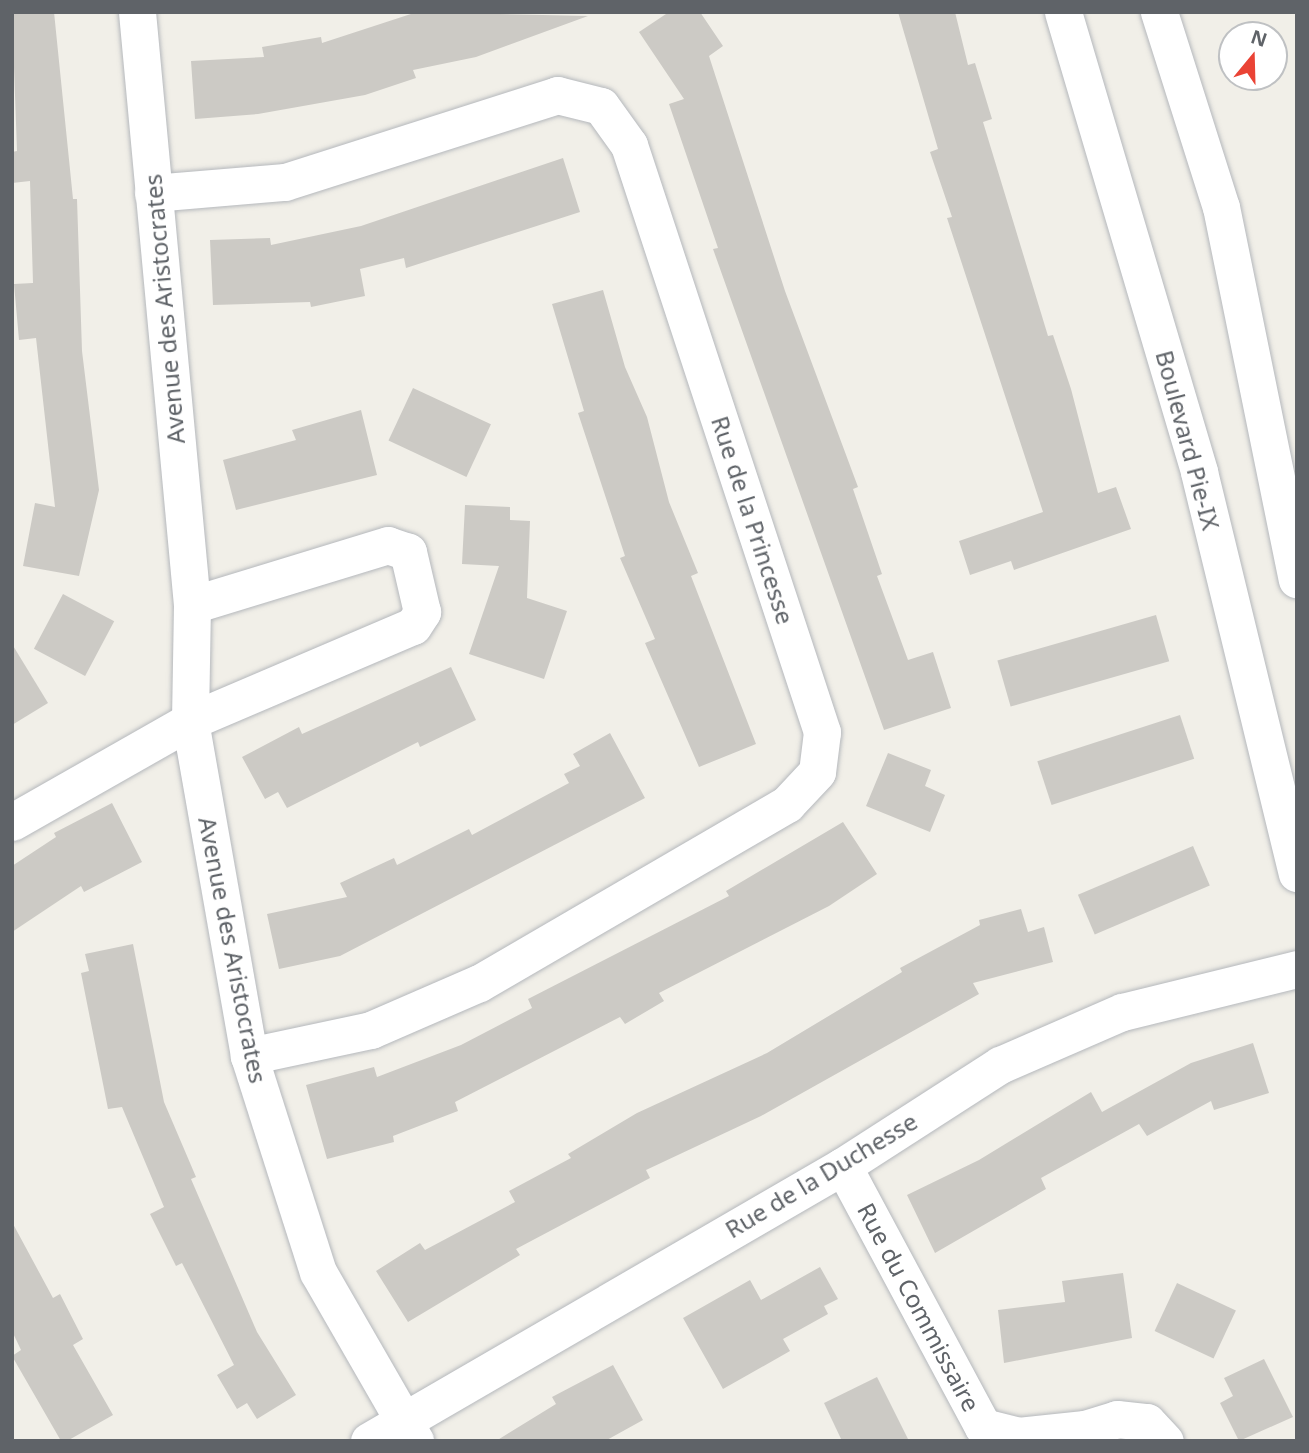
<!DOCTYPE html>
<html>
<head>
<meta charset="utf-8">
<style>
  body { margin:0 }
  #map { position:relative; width:1309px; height:1453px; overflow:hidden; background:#f1efe8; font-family:"Noto Sans",sans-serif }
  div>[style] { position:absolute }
  .building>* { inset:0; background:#cccac5; transform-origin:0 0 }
  .roads { filter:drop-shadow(0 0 2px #b5b8bc) drop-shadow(0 0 2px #b5b8bc) }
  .minor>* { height:37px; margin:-18.5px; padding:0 18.5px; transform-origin:18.5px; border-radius:18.5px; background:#fff }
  span { translate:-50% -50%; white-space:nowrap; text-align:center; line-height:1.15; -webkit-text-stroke:6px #fff; paint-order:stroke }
  .street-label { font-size:24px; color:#5f6368 }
  .frame { position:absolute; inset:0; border:14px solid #5f6368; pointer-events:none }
  .north { position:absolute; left:1218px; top:21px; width:70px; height:70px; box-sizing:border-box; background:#fff; border:2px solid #bfc1c3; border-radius:50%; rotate:19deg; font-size:19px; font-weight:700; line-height:28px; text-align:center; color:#5f6368 }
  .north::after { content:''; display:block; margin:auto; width:24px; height:32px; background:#ea4335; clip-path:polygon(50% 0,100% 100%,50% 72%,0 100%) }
</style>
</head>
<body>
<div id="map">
  <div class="building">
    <i style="clip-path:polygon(12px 12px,54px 12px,73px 199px,77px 199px,82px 351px,99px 490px,79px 576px,23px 566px,35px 503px,55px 507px,36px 338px,19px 340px,14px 284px,33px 283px,30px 181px,12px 183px,12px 152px,17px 151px)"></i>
    <i style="clip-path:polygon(417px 12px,588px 16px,476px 57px,413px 70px,416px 78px,365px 95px,258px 114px,195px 119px,191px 61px,264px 57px,262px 47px,321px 37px,322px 43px)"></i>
    <i style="clip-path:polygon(669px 12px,700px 12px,723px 46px,709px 56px,785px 291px,858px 487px,853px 489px,882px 574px,877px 576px,908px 660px,933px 652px,951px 708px,884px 730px,713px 249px,718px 248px,669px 104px,684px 99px,639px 32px)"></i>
    <i style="clip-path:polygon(898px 12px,955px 12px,968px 65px,975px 63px,992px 119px,983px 122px,1048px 336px,1053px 335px,1071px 389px,1098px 493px,1116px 487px,1131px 529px,1014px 570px,1011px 561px,970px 575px,959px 541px,1043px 512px,947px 218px,952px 217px,930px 152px,938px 149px)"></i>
    <i style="clip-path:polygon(563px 158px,580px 212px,406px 268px,404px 258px,360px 269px,365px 296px,311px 307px,310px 302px,213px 305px,210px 240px,270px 238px,271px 245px,361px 226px)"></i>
    <i style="clip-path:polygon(603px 290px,625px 367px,647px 417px,669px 502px,698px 573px,691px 576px,756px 744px,699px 767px,645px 643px,655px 639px,620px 558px,625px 556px,578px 413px,584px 411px,552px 304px)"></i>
    <i style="left:413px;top:388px;width:86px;height:58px;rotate:25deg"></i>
    <i style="clip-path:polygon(361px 410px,377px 475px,236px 510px,223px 460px,296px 440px,292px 430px)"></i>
    <i style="clip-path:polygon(465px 505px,510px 507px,510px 520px,530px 521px,527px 598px,567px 611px,544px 679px,469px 654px,499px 566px,462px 564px)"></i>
    <i style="left:63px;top:594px;width:58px;height:62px;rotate:28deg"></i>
    <i style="left:1156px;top:615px;width:48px;height:165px;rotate:74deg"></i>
    <i style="clip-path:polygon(12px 644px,48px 703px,12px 725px)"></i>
    <i style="clip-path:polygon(451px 667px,476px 720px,420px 747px,418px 742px,287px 808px,278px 792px,265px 799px,242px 757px,299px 727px,302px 734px)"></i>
    <i style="left:1180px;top:715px;width:46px;height:150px;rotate:72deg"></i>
    <i style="clip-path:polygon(610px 733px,645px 798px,340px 956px,279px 969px,267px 914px,347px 897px,340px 883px,394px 858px,397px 865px,469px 829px,472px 835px,569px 783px,564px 774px,580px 766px,573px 754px)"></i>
    <i style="clip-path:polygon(888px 753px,931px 770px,925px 786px,945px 795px,930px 832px,866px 806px)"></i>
    <i style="clip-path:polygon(112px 803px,142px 862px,84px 892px,81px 886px,12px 932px,12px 866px,56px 837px,54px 833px)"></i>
    <i style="clip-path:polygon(843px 822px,877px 874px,829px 906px,659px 993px,664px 1001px,625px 1024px,620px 1017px,455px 1102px,458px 1111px,393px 1136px,394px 1142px,327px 1159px,306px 1085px,374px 1067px,377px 1077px,461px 1045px,532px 1008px,528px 999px,729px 896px,726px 891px)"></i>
    <i style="left:1193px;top:846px;width:43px;height:125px;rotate:67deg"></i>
    <i style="clip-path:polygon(1021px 909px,1028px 932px,1044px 927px,1053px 962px,973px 983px,979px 994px,761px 1116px,646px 1170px,650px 1178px,516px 1249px,520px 1255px,408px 1322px,376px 1271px,420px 1243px,425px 1250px,515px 1202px,509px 1191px,571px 1158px,568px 1154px,637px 1113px,767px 1053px,902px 972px,900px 968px,980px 925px,979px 920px)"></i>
    <i style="clip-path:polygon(133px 944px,164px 1102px,196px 1177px,191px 1179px,257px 1332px,296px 1395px,257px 1419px,247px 1403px,237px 1409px,217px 1375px,234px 1365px,182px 1263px,176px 1266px,150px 1214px,164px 1207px,122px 1107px,108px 1109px,81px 973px,89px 971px,85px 954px)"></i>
    <i style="clip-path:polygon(1253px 1043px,1269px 1093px,1214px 1110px,1211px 1101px,1147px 1136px,1139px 1124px,1041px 1178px,1046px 1189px,935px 1253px,907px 1195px,979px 1160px,1091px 1092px,1102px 1112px,1191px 1063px)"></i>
    <i style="clip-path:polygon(12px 1222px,53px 1298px,60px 1294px,83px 1339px,73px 1345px,113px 1415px,67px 1441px,61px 1441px,12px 1356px,21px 1350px,12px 1331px)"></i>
    <i style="clip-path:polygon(820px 1267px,838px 1299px,824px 1306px,828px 1314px,783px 1339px,790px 1351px,723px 1389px,683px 1318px,750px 1280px,761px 1300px)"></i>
    <i style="clip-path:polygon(1123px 1273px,1132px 1338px,1004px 1363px,998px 1310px,1065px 1302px,1062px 1281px)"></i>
    <i style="left:1177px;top:1283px;width:65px;height:53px;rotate:25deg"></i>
    <i style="clip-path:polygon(1264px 1359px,1293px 1417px,1239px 1441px,1220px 1403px,1233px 1396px,1224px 1378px)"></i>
    <i style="clip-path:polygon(613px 1365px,643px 1420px,605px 1441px,496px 1441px,556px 1404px,552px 1397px)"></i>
    <i style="clip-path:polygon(877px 1377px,909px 1441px,842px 1441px,824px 1403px)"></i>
  </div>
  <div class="roads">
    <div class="minor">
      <i style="left:137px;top:12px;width:596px;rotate:84.7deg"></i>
      <i style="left:192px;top:605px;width:116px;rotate:91deg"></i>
      <i style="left:190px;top:721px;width:340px;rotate:80deg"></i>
      <i style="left:249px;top:1056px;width:227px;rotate:72.3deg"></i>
      <i style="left:318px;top:1272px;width:195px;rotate:60.1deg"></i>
      <i style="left:1063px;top:12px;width:480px;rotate:73.5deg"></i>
      <i style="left:1199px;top:472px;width:413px;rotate:76.3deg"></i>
      <i style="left:1159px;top:12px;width:205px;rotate:72.4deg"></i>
      <i style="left:1221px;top:207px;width:380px;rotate:78.5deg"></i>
      <i style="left:153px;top:193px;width:132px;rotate:-4.8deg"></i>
      <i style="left:285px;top:182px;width:286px;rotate:-17.7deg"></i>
      <i style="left:557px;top:95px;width:45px;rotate:14deg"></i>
      <i style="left:601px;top:106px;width:48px;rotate:54.3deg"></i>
      <i style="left:629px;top:145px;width:618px;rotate:71.8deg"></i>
      <i style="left:822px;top:732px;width:40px;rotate:97.1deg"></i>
      <i style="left:817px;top:772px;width:44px;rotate:133.2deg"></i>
      <i style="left:787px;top:804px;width:356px;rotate:149.8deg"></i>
      <i style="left:479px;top:983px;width:118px;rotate:156.5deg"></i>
      <i style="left:371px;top:1030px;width:125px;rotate:168deg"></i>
      <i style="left:12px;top:822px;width:205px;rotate:-29.6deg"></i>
      <i style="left:190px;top:721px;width:242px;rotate:-23.1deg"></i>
      <i style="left:413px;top:626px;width:17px;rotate:-57deg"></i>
      <i style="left:422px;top:612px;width:62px;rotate:-103.1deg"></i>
      <i style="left:408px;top:552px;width:21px;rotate:-161deg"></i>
      <i style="left:388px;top:545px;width:205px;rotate:163deg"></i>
      <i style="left:843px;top:1166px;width:296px;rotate:61.8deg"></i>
      <i style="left:983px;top:1427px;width:36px;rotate:14deg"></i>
      <i style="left:1018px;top:1436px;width:67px;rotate:-6deg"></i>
      <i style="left:1085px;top:1429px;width:34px;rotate:-17deg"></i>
      <i style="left:1117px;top:1419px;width:30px;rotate:6deg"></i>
      <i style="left:1147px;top:1422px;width:26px;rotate:47deg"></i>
      <i style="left:369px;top:1441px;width:548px;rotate:-30.12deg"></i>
      <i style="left:843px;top:1166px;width:187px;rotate:-32.8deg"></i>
      <i style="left:1000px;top:1065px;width:133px;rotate:-23.5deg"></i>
      <i style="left:1122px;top:1012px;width:180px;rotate:-13.8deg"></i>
    </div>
  </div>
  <div class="street-label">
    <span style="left:164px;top:309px;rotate:-95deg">Avenue des Aristocrates</span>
    <span style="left:1188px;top:440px;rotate:75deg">Boulevard Pie-IX</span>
    <span style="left:753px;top:520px;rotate:72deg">Rue de la Princesse</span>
    <span style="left:233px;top:950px;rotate:79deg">Avenue des Aristocrates</span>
    <span style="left:821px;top:1175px;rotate:-31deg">Rue de la Duchesse</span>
    <span style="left:919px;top:1307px;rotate:62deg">Rue du Commissaire</span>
  </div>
  <div class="frame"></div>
  <div class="north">N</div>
</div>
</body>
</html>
